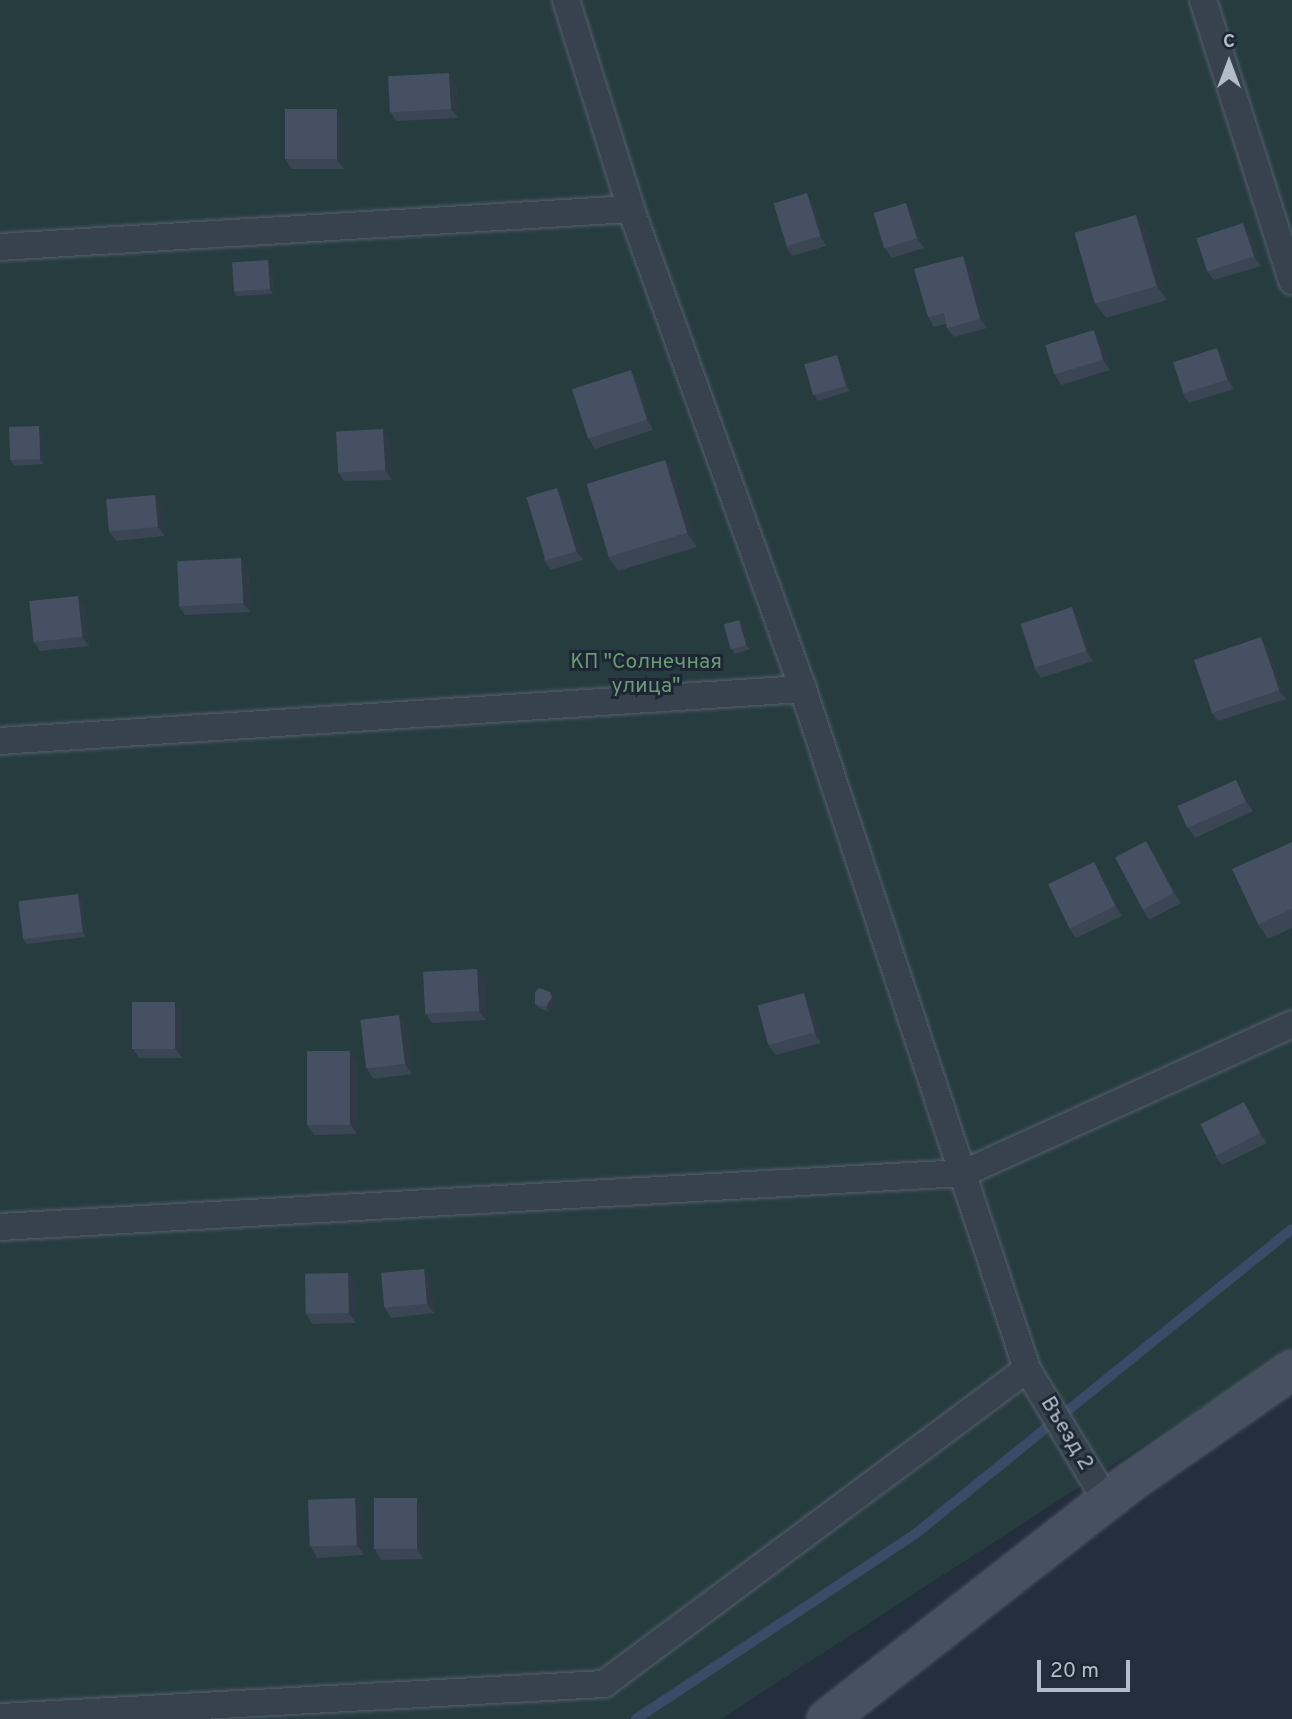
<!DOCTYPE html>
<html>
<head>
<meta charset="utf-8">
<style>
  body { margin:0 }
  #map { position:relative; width:1292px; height:1719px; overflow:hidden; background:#242f3e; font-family:Overpass,sans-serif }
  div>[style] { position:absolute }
  .green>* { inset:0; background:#263c3f }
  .stream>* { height:10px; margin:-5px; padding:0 5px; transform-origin:5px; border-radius:5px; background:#394c67 }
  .roads { filter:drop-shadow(0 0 2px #565f6c) drop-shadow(0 0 2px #565f6c) }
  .street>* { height:26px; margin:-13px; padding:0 13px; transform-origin:13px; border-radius:13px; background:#38414e }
  .secondary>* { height:37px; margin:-18.5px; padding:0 18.5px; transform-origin:18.5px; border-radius:18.5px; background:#465061 }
  .wall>* { inset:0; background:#3b4654 }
  .shaded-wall>* { inset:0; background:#303945 }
  .building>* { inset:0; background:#455162; transform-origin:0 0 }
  span { translate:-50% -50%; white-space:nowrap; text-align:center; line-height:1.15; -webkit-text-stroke:6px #1d2633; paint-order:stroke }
  .park-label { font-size:21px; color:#6b9a76 }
  .street-label { font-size:21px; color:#b4bcc9 }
  .north { position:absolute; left:1194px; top:28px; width:70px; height:70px; -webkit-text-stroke:5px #1d2633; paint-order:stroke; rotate:0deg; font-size:19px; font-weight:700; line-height:28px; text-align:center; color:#b4bcc9 }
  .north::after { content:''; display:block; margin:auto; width:24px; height:32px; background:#b4bcc9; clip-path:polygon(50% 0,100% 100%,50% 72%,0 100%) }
  .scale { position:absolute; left:1037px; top:1660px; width:93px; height:32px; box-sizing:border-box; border:4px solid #b4bcc9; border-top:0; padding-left:9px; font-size:21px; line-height:24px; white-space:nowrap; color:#b4bcc9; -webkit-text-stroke:5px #1d2633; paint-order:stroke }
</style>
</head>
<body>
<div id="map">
  <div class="green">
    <i style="clip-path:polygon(0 0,1292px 0,1292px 1349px,721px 1719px,0 1719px)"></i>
  </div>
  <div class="stream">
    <i style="left:636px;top:1719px;width:333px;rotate:-33.5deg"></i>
    <i style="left:914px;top:1535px;width:486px;rotate:-39deg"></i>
  </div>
  <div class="roads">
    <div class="street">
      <i style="left:566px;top:0;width:219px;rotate:72.7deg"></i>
      <i style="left:631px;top:209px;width:510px;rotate:70.29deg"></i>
      <i style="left:803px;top:689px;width:716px;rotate:71.77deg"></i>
      <i style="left:1027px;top:1369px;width:153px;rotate:58.9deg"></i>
      <i style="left:1203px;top:0;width:295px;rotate:72.4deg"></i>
      <i style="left:0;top:247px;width:632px;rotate:-3.45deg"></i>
      <i style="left:0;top:741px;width:805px;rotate:-3.71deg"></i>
      <i style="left:0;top:1227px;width:966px;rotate:-3.21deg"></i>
      <i style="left:964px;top:1173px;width:360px;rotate:-24.4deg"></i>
      <i style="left:0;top:1717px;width:605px;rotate:-3.13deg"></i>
      <i style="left:604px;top:1684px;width:527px;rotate:-36.67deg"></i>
    </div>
    <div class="secondary">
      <i style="left:826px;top:1719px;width:380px;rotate:-38deg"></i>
      <i style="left:1125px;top:1485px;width:203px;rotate:-34.8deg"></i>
    </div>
  </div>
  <div class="wall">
    <i style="clip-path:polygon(456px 83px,458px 118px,396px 121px,390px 111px)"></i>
    <i style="clip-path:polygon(344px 119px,344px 169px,292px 169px,285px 159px)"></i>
    <i style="clip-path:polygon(813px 203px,826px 246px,792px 256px,786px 246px)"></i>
    <i style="clip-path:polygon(913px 213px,924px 248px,892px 258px,885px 248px)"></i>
    <i style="clip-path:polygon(1136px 215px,1146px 229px,1167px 300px,1106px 318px,1096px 304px)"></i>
    <i style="clip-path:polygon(1250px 233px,1261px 266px,1214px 280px,1207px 271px)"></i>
    <i style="clip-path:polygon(963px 256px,970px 266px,987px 328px,954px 337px,947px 328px,946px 324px,934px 327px,928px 317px)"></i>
    <i style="clip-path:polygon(272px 265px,273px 294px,237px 296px,234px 291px)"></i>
    <i style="clip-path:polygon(1101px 340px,1110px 370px,1061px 385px,1055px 375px)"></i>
    <i style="clip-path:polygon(1224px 358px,1234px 389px,1189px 403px,1182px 393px)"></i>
    <i style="clip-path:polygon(840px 360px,850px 391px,818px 401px,815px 396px)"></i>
    <i style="clip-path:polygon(637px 379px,653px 430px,595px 449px,589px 439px)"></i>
    <i style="clip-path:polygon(39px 426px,42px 431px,44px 464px,14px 466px,11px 461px)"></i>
    <i style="clip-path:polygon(390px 439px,392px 480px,344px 481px,337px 471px)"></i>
    <i style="clip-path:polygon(665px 460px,675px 474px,697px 547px,618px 571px,608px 556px)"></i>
    <i style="clip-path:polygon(557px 488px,564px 498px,583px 560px,551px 570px,544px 560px)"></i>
    <i style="clip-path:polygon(155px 495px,162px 505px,165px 536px,116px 541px,109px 531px)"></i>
    <i style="clip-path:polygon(248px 568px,250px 612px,185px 615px,178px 605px)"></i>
    <i style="clip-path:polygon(78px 596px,85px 606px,89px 646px,40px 651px,33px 641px)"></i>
    <i style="clip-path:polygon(1079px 617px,1093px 661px,1041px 678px,1034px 668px)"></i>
    <i style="clip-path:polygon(739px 620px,743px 625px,750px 649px,735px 654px,732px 649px)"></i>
    <i style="clip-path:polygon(1268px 647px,1286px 699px,1218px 721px,1211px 712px)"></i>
    <i style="clip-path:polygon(1236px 780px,1243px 790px,1253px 811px,1195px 838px,1188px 828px)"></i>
    <i style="clip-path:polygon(1292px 842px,1292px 928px,1268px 939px,1258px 924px)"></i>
    <i style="clip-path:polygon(1153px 851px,1181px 903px,1149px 920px,1143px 910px)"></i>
    <i style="clip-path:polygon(1094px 862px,1101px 872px,1122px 916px,1076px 938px,1069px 928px)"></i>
    <i style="clip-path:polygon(82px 899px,86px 937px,27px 944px,23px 939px)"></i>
    <i style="clip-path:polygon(477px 969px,484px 979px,486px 1020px,432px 1023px,425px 1013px)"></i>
    <i style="clip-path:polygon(550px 992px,556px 1002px,549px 1012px,539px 1008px,535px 1004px)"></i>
    <i style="clip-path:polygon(175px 1002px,182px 1012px,182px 1058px,139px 1058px,133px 1049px)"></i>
    <i style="clip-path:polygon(811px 1003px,821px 1043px,776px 1055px,769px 1046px)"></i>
    <i style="clip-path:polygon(406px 1025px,412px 1074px,374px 1079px,367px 1070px)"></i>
    <i style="clip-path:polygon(357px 1061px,357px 1134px,314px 1135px,307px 1125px)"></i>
    <i style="clip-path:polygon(1251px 1112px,1267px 1143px,1222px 1165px,1215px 1156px)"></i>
    <i style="clip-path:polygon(424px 1269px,430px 1278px,434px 1313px,391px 1318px,385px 1308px)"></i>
    <i style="clip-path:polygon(348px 1273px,355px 1283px,356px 1323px,312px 1324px,306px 1314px)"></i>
    <i style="clip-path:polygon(355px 1498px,362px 1508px,364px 1555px,317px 1558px,311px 1548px)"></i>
    <i style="clip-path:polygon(423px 1508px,424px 1559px,381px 1560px,375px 1550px)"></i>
  </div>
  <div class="shaded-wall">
    <i style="clip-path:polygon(449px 73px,456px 83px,458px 118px,451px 109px)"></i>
    <i style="clip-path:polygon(337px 109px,344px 119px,344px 169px,337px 160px)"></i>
    <i style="clip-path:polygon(807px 193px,813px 203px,826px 246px,820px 236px)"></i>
    <i style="clip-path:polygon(906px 203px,913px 213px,924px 248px,917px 238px)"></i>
    <i style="clip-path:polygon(1136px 215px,1146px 229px,1167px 300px,1157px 286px)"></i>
    <i style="clip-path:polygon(1243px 223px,1250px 233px,1261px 266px,1254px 256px)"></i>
    <i style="clip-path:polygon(963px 256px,970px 266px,987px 328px,980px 319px)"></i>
    <i style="clip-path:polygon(268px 260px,272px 265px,273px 294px,270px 289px)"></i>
    <i style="clip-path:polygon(1094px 330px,1101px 340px,1110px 370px,1103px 360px)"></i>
    <i style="clip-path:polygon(1217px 348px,1224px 358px,1234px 389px,1227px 379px)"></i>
    <i style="clip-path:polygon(837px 355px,840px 360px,850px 391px,846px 386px)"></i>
    <i style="clip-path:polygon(631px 370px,637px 379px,653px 430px,647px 420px)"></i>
    <i style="clip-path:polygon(39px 426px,42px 431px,44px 464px,40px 459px)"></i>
    <i style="clip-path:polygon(383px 429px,390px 439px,392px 480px,385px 470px)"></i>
    <i style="clip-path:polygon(665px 460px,675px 474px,697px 547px,687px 533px)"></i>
    <i style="clip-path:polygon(557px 488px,564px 498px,583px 560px,576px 551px)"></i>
    <i style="clip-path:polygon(155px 495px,162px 505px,165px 536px,158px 527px)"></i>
    <i style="clip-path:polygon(241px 558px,248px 568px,250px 612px,243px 603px)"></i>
    <i style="clip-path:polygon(78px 596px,85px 606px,89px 646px,82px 637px)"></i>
    <i style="clip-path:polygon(1072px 607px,1079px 617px,1093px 661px,1086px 651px)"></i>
    <i style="clip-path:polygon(739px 620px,743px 625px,750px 649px,746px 645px)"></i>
    <i style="clip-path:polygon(1261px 637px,1268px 647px,1286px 699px,1279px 690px)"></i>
    <i style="clip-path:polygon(1236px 780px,1243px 790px,1253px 811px,1246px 802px)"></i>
    <i style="clip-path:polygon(1146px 841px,1153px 851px,1181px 903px,1174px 893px)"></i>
    <i style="clip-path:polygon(1094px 862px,1101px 872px,1122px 916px,1115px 906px)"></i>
    <i style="clip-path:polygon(78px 894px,82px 899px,86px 937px,83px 932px)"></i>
    <i style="clip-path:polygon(477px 969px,484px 979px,486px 1020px,479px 1011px)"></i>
    <i style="clip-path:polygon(550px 992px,556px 1002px,549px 1012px,546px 1007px)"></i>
    <i style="clip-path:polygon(804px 993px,811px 1003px,821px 1043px,815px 1033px)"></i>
    <i style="clip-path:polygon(175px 1002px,182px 1012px,182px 1058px,175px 1048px)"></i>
    <i style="clip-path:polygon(399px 1015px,406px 1025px,412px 1074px,405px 1064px)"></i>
    <i style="clip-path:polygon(350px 1051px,357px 1061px,357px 1134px,350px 1124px)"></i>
    <i style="clip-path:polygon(1244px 1102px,1251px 1112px,1267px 1143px,1260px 1133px)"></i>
    <i style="clip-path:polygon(424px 1269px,430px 1278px,434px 1313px,427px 1304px)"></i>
    <i style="clip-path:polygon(348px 1273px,355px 1283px,356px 1323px,349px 1313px)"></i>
    <i style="clip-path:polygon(355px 1498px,362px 1508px,364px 1555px,357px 1545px)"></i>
    <i style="clip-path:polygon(417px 1498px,423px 1508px,424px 1559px,417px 1549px)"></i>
  </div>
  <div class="building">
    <i style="left:449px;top:73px;width:36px;height:61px;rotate:87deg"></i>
    <i style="left:285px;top:109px;width:52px;height:50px"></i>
    <i style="left:807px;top:193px;width:45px;height:35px;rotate:73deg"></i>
    <i style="left:906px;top:203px;width:37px;height:34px;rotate:73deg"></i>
    <i style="left:1136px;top:215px;width:74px;height:64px;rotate:74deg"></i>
    <i style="left:1243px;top:223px;width:35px;height:49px;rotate:72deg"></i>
    <i style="clip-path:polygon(963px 256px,980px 319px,947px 328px,944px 313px,928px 317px,914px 269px)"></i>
    <i style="left:268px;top:260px;width:29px;height:36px;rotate:86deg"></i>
    <i style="left:1094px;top:330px;width:31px;height:51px;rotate:73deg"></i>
    <i style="left:1217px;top:348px;width:33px;height:46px;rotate:72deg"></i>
    <i style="left:837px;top:355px;width:32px;height:34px;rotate:74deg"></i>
    <i style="left:631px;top:370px;width:52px;height:62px;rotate:72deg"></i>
    <i style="left:39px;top:426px;width:33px;height:30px;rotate:88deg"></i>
    <i style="left:383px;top:429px;width:41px;height:47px;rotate:87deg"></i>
    <i style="left:665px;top:460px;width:76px;height:82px;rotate:73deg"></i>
    <i style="left:557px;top:488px;width:66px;height:32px;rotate:73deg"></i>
    <i style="left:155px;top:495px;width:32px;height:49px;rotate:85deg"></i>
    <i style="left:241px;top:558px;width:45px;height:64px;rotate:87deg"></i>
    <i style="left:78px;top:596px;width:41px;height:49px;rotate:84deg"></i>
    <i style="left:1072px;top:607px;width:46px;height:54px;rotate:72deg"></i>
    <i style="left:739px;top:620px;width:26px;height:16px;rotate:74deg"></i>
    <i style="left:1261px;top:637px;width:56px;height:71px;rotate:71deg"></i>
    <i style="left:1236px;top:780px;width:24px;height:64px;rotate:66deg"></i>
    <i style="left:1146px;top:841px;width:59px;height:35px;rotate:62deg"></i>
    <i style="clip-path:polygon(1292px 842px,1292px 909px,1258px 924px,1232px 869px)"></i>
    <i style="left:1094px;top:862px;width:49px;height:51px;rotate:64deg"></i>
    <i style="left:78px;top:894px;width:38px;height:60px;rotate:83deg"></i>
    <i style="left:477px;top:969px;width:42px;height:54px;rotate:87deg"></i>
    <i style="clip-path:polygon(539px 988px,550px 992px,552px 997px,546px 1007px,535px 1004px,535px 992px)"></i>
    <i style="left:804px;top:993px;width:41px;height:48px;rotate:75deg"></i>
    <i style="left:132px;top:1002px;width:43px;height:47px"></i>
    <i style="left:399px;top:1015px;width:49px;height:39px;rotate:83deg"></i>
    <i style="left:307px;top:1051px;width:43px;height:74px"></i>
    <i style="left:1244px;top:1102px;width:35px;height:49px;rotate:63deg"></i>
    <i style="left:424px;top:1269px;width:35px;height:43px;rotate:85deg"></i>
    <i style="left:348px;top:1273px;width:40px;height:43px;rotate:89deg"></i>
    <i style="left:355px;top:1498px;width:47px;height:47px;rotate:88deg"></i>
    <i style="left:417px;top:1498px;width:51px;height:43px;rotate:90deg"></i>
  </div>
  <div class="park-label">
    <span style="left:646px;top:675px">КП "Солнечная<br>улица"</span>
  </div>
  <div class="street-label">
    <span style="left:1066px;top:1434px;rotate:59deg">Въезд 2</span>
  </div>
  <div class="north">С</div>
  <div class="scale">20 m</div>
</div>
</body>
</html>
